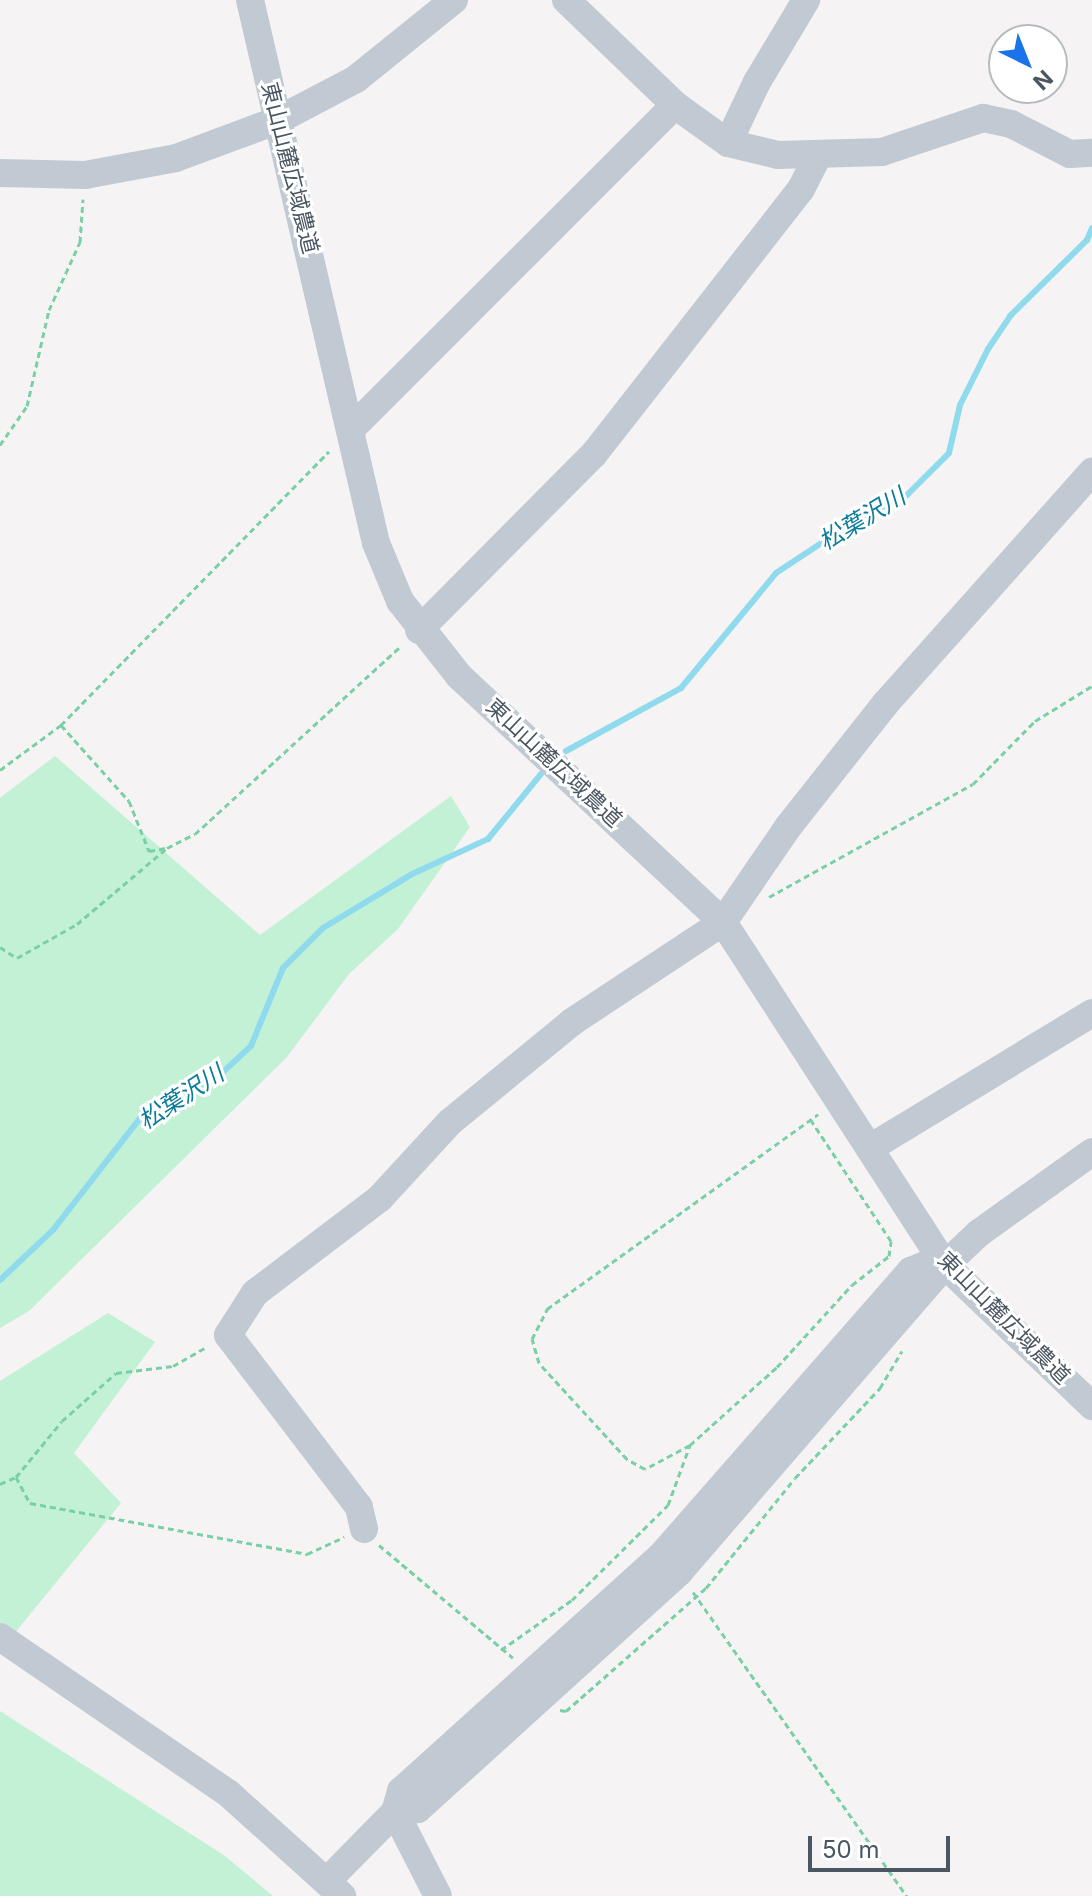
<!DOCTYPE html>
<html>
<head>
<meta charset="utf-8">
<style>
  body { margin:0 }
  #map { position:relative; width:1092px; height:1896px; overflow:hidden; background:#f5f3f3; font-family:Inter,"Noto Sans JP",sans-serif }
  div>[style] { position:absolute }
  .green>* { inset:0; background:#c3f1d5 }
  .stream>* { height:6px; margin:-3px; padding:0 3px; transform-origin:3px; border-radius:3px; background:#90daee }
  .path>* { height:3px; margin-top:-1.5px; transform-origin:0; background:repeating-linear-gradient(90deg,#7ad0a6 0 6px,transparent 0 10px) }
  .minor>* { height:28px; margin:-14px; padding:0 14px; transform-origin:14px; border-radius:14px; background:#c1cad2 }
  span { translate:-50% -50%; white-space:nowrap; text-align:center; line-height:1.15; -webkit-text-stroke:6px #fff; paint-order:stroke }
  .street-label { font-size:22px; color:#4a5661 }
  .water-label { font-size:24px; color:#0c7c9b; font-style:italic }
  .north { position:absolute; left:988px; top:24px; width:80px; height:80px; box-sizing:border-box; background:#fff; border:2px solid #b7bbc0; border-radius:50%; rotate:137deg; font-size:22px; font-weight:700; line-height:32px; text-align:center; color:#4a5661 }
  .north::after { content:''; display:block; margin:auto; width:28px; height:36px; background:#1a73e8; clip-path:polygon(50% 0,100% 100%,50% 72%,0 100%) }
  .scale { position:absolute; left:808px; top:1836px; width:142px; height:36px; box-sizing:border-box; border:4px solid #4a5661; border-top:0; padding-left:10px; font-size:24px; line-height:28px; white-space:nowrap; color:#4a5661; -webkit-text-stroke:6px #fff; paint-order:stroke }
</style>
</head>
<body>
<div id="map">
  <div class="green">
    <i style="clip-path:polygon(55px 756px,260px 935px,451px 796px,470px 827px,398px 929px,349px 974px,287px 1057px,29px 1311px,0 1328px,0 798px)"></i>
    <i style="clip-path:polygon(108px 1313px,155px 1342px,74px 1453px,121px 1503px,0 1651px,0 1381px)"></i>
    <i style="clip-path:polygon(0 1711px,225px 1856px,273px 1896px,0 1896px)"></i>
  </div>
  <div class="stream">
    <i style="left:566px;top:751px;width:131px;rotate:-28.7deg"></i>
    <i style="left:681px;top:688px;width:149px;rotate:-50.4deg"></i>
    <i style="left:776px;top:573px;width:98px;rotate:-33.4deg"></i>
    <i style="left:858px;top:519px;width:55px;rotate:-26.1deg"></i>
    <i style="left:907px;top:495px;width:59px;rotate:-45deg"></i>
    <i style="left:949px;top:453px;width:49px;rotate:-77.1deg"></i>
    <i style="left:960px;top:405px;width:63px;rotate:-63.4deg"></i>
    <i style="left:988px;top:349px;width:40px;rotate:-56deg"></i>
    <i style="left:1010px;top:316px;width:108px;rotate:-44.6deg"></i>
    <i style="left:1087px;top:240px;width:13px;rotate:-67deg"></i>
    <i style="left:0;top:1280px;width:73px;rotate:-43.3deg"></i>
    <i style="left:53px;top:1230px;width:143px;rotate:-52.1deg"></i>
    <i style="left:141px;top:1117px;width:94px;rotate:-28.8deg"></i>
    <i style="left:223px;top:1072px;width:38px;rotate:-43deg"></i>
    <i style="left:251px;top:1046px;width:84px;rotate:-67.7deg"></i>
    <i style="left:283px;top:968px;width:57px;rotate:-45deg"></i>
    <i style="left:323px;top:928px;width:104px;rotate:-31.2deg"></i>
    <i style="left:412px;top:874px;width:84px;rotate:-24.7deg"></i>
    <i style="left:488px;top:839px;width:84px;rotate:-50.8deg"></i>
  </div>
  <div class="path">
    <i style="left:0;top:445px;width:47px;rotate:-55.3deg"></i>
    <i style="left:27px;top:406px;width:98px;rotate:-77.1deg"></i>
    <i style="left:49px;top:310px;width:75px;rotate:-65.5deg"></i>
    <i style="left:80px;top:242px;width:43px;rotate:-86deg"></i>
    <i style="left:61px;top:725px;width:102px;rotate:48.2deg"></i>
    <i style="left:129px;top:801px;width:54px;rotate:68.2deg"></i>
    <i style="left:149px;top:851px;width:17px;rotate:-10deg"></i>
    <i style="left:0;top:770px;width:76px;rotate:-36.4deg"></i>
    <i style="left:61px;top:725px;width:383px;rotate:-45.6deg"></i>
    <i style="left:769px;top:897px;width:233px;rotate:-29deg"></i>
    <i style="left:973px;top:784px;width:88px;rotate:-45.5deg"></i>
    <i style="left:1035px;top:721px;width:67px;rotate:-31.6deg"></i>
    <i style="left:0;top:947px;width:20px;rotate:33deg"></i>
    <i style="left:17px;top:958px;width:69px;rotate:-29.5deg"></i>
    <i style="left:77px;top:924px;width:118px;rotate:-40.2deg"></i>
    <i style="left:167px;top:848px;width:31px;rotate:-27deg"></i>
    <i style="left:195px;top:834px;width:279px;rotate:-42.4deg"></i>
    <i style="left:690px;top:1445px;width:117px;rotate:-41.9deg"></i>
    <i style="left:777px;top:1367px;width:111px;rotate:-47.6deg"></i>
    <i style="left:852px;top:1285px;width:47px;rotate:-38.1deg"></i>
    <i style="left:889px;top:1256px;width:15px;rotate:-82deg"></i>
    <i style="left:891px;top:1241px;width:145px;rotate:-123.5deg"></i>
    <i style="left:16px;top:1477px;width:30px;rotate:62deg"></i>
    <i style="left:30px;top:1503px;width:282px;rotate:10.4deg"></i>
    <i style="left:307px;top:1554px;width:41px;rotate:-24.7deg"></i>
    <i style="left:0;top:1484px;width:17px;rotate:-24deg"></i>
    <i style="left:16px;top:1477px;width:72px;rotate:-50.6deg"></i>
    <i style="left:62px;top:1421px;width:72px;rotate:-41.6deg"></i>
    <i style="left:116px;top:1373px;width:57px;rotate:-7deg"></i>
    <i style="left:173px;top:1366px;width:40px;rotate:-29.7deg"></i>
    <i style="left:379px;top:1545px;width:175px;rotate:40.1deg"></i>
    <i style="left:693px;top:1592px;width:372px;rotate:54.9deg"></i>
    <i style="left:501px;top:1650px;width:87px;rotate:-35.2deg"></i>
    <i style="left:572px;top:1600px;width:135px;rotate:-44.7deg"></i>
    <i style="left:668px;top:1505px;width:64px;rotate:-69.9deg"></i>
    <i style="left:690px;top:1445px;width:51px;rotate:151.9deg"></i>
    <i style="left:645px;top:1469px;width:21px;rotate:-151deg"></i>
    <i style="left:627px;top:1459px;width:130px;rotate:-132.5deg"></i>
    <i style="left:539px;top:1363px;width:25px;rotate:-106deg"></i>
    <i style="left:532px;top:1339px;width:34px;rotate:-63deg"></i>
    <i style="left:547px;top:1309px;width:334px;rotate:-35.7deg"></i>
    <i style="left:560px;top:1710px;width:6px;rotate:9deg"></i>
    <i style="left:566px;top:1711px;width:186px;rotate:-41.3deg"></i>
    <i style="left:706px;top:1588px;width:141px;rotate:-51deg"></i>
    <i style="left:795px;top:1478px;width:124px;rotate:-46.6deg"></i>
    <i style="left:880px;top:1388px;width:43px;rotate:-59.3deg"></i>
  </div>
  <div class="minor">
    <i style="left:250px;top:0;width:557px;rotate:76.94deg"></i>
    <i style="left:376px;top:543px;width:63px;rotate:67.5deg"></i>
    <i style="left:400px;top:601px;width:95px;rotate:51.8deg"></i>
    <i style="left:459px;top:676px;width:361px;rotate:43deg"></i>
    <i style="left:723px;top:922px;width:409px;rotate:57.1deg"></i>
    <i style="left:945px;top:1265px;width:204px;rotate:43.8deg"></i>
    <i style="left:566px;top:0;width:151px;rotate:43.9deg"></i>
    <i style="left:675px;top:105px;width:65px;rotate:35.6deg"></i>
    <i style="left:728px;top:143px;width:51px;rotate:13.5deg"></i>
    <i style="left:778px;top:155px;width:104px;rotate:-1.7deg"></i>
    <i style="left:882px;top:152px;width:107px;rotate:-18.6deg"></i>
    <i style="left:983px;top:118px;width:29px;rotate:12deg"></i>
    <i style="left:1011px;top:124px;width:66px;rotate:27deg"></i>
    <i style="left:1070px;top:154px;width:22px;rotate:-3deg"></i>
    <i style="left:728px;top:143px;width:68px;rotate:-64.6deg"></i>
    <i style="left:757px;top:82px;width:96px;rotate:-59.1deg"></i>
    <i style="left:0;top:173px;width:85px;rotate:1.3deg"></i>
    <i style="left:85px;top:175px;width:93px;rotate:-10.6deg"></i>
    <i style="left:176px;top:158px;width:109px;rotate:-20.4deg"></i>
    <i style="left:278px;top:120px;width:88px;rotate:-27.7deg"></i>
    <i style="left:356px;top:79px;width:126px;rotate:-38.9deg"></i>
    <i style="left:351px;top:429px;width:458px;rotate:-45deg"></i>
    <i style="left:419px;top:630px;width:248px;rotate:-45.2deg"></i>
    <i style="left:594px;top:454px;width:336px;rotate:-52deg"></i>
    <i style="left:801px;top:189px;width:38px;rotate:-63deg"></i>
    <i style="left:870px;top:1148px;width:260px;rotate:-31.3deg"></i>
    <i style="left:364px;top:1529px;width:23px;rotate:-103deg"></i>
    <i style="left:359px;top:1507px;width:216px;rotate:-127.3deg"></i>
    <i style="left:228px;top:1335px;width:50px;rotate:-57.3deg"></i>
    <i style="left:255px;top:1293px;width:157px;rotate:-37.2deg"></i>
    <i style="left:380px;top:1198px;width:103px;rotate:-47.4deg"></i>
    <i style="left:450px;top:1122px;width:158px;rotate:-39.3deg"></i>
    <i style="left:572px;top:1022px;width:181px;rotate:-33.5deg"></i>
    <i style="left:723px;top:922px;width:115px;rotate:-55.6deg"></i>
    <i style="left:788px;top:827px;width:158px;rotate:-51.7deg"></i>
    <i style="left:886px;top:703px;width:310px;rotate:-48.3deg"></i>
    <i style="left:0;top:1637px;width:276px;rotate:34.4deg"></i>
    <i style="left:228px;top:1793px;width:154px;rotate:42.1deg"></i>
    <i style="left:395px;top:1812px;width:23px;rotate:-7deg"></i>
    <i style="left:418px;top:1809px;width:353px;rotate:-42.2deg"></i>
    <i style="left:679px;top:1572px;width:406px;rotate:-49.1deg"></i>
    <i style="left:945px;top:1265px;width:47px;rotate:-43.3deg"></i>
    <i style="left:979px;top:1233px;width:139px;rotate:-35.6deg"></i>
    <i style="left:395px;top:1812px;width:94px;rotate:62.9deg"></i>
    <i style="left:327px;top:1881px;width:97px;rotate:-45.4deg"></i>
    <i style="left:395px;top:1812px;width:22px;rotate:-74deg"></i>
    <i style="left:401px;top:1791px;width:352px;rotate:-42.1deg"></i>
    <i style="left:662px;top:1555px;width:378px;rotate:-48.8deg"></i>
    <i style="left:911px;top:1271px;width:33px;rotate:-23deg"></i>
  </div>
  <div class="street-label">
    <span style="left:290px;top:168px;rotate:76deg">東山山麓広域農道</span>
    <span style="left:554px;top:763px;rotate:43deg">東山山麓広域農道</span>
    <span style="left:1004px;top:1318px;rotate:45deg">東山山麓広域農道</span>
  </div>
  <div class="water-label">
    <span style="left:862px;top:519px;rotate:-31deg">松葉沢川</span>
    <span style="left:181px;top:1097px;rotate:-33deg">松葉沢川</span>
  </div>
  <div class="north">N</div>
  <div class="scale">50 m</div>
</div>
</body>
</html>
